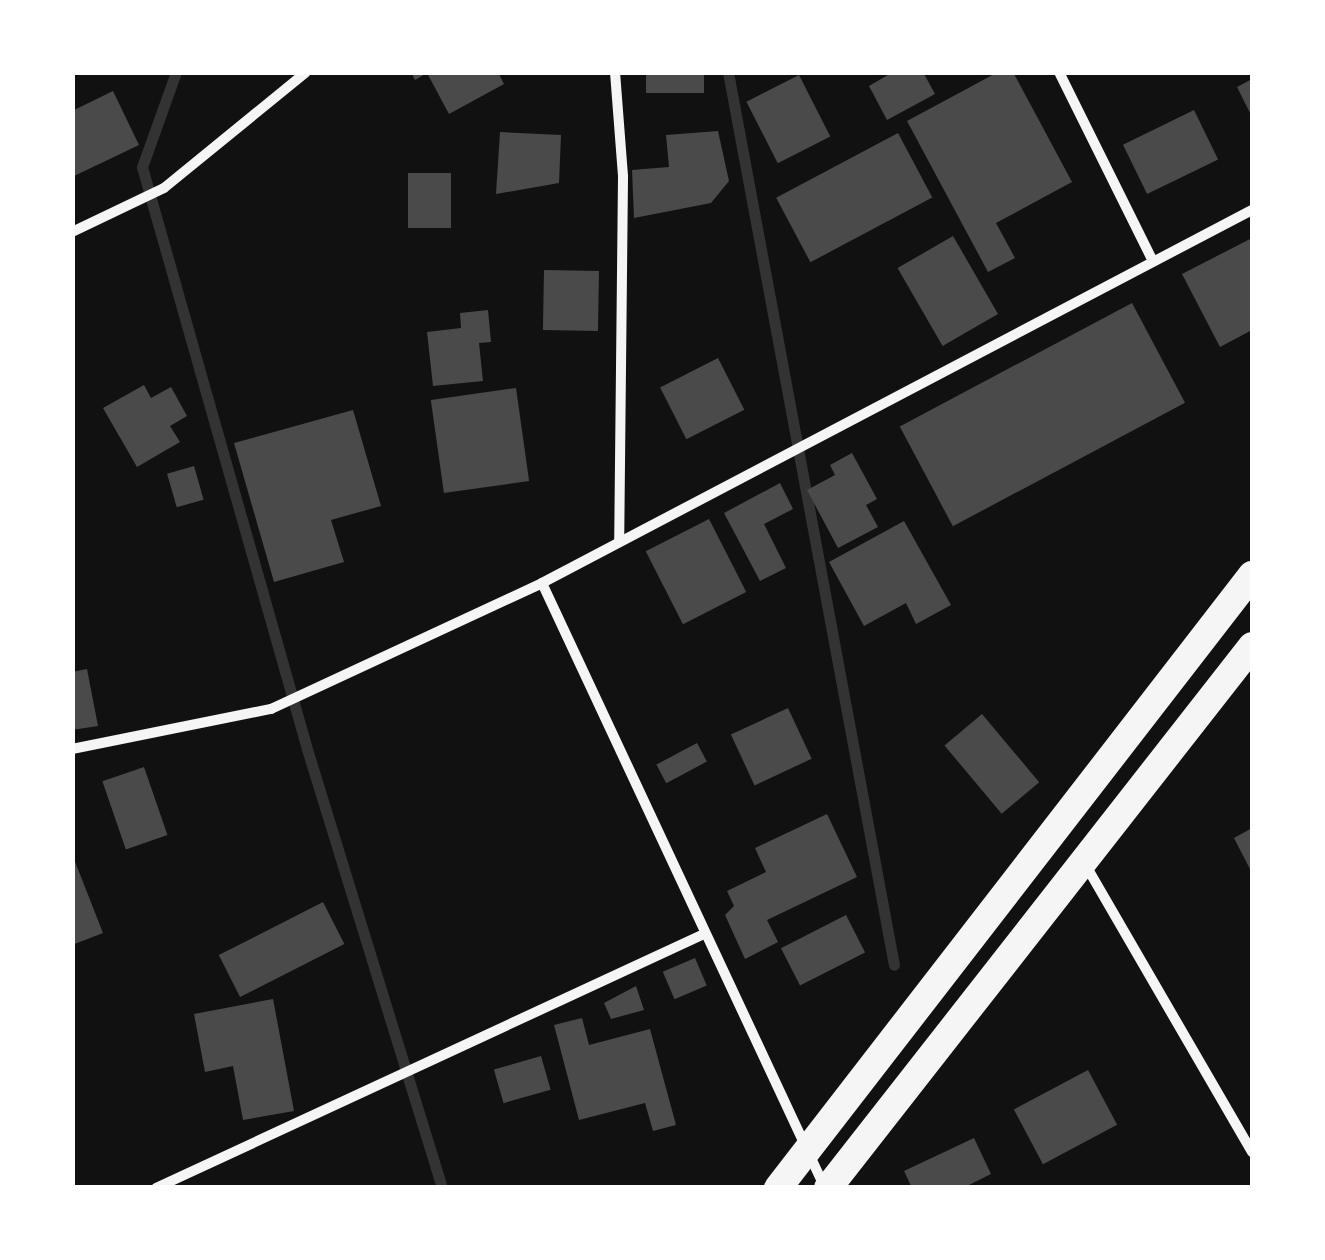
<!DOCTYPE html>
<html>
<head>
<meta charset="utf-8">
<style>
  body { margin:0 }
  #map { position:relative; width:1325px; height:1260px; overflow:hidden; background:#111; font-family:"DejaVu Sans",sans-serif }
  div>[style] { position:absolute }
  .stream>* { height:11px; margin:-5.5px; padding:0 5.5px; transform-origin:5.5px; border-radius:5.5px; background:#333 }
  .building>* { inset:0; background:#4a4a4a; transform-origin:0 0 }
  .minor>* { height:10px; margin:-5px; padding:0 5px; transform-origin:5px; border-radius:5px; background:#f5f5f5 }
  .trunk>* { height:28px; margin:-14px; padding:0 14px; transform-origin:14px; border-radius:14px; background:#f5f5f5 }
  span { translate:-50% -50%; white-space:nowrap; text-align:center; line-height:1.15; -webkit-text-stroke:9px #fff; paint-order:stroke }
  .frame { position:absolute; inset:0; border:75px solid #fff; pointer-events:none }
</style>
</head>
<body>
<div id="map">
  <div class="stream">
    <i style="left:176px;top:72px;width:101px;rotate:109.7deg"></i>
    <i style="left:142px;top:167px;width:605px;rotate:74.17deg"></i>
    <i style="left:307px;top:749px;width:459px;rotate:72.9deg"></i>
    <i style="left:728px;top:72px;width:908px;rotate:79.47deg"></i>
  </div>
  <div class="building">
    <i style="clip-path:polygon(411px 72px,498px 72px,504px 84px,449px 114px,427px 73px,415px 80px)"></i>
    <i style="left:646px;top:72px;width:58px;height:21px"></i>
    <i style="clip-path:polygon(893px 72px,923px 72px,935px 94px,887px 120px,869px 86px)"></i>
    <i style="clip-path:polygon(998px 72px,1013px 72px,1072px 182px,996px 223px,1015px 258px,988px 272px,907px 121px)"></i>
    <i style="left:799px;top:75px;width:69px;height:59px;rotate:63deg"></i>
    <i style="clip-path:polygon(1252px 79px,1252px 117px,1237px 87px)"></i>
    <i style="clip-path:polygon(113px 91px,139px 145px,72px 177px,72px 111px)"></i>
    <i style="left:1194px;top:110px;width:55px;height:79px;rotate:64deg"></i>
    <i style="clip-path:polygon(718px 131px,729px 181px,711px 203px,634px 218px,632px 170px,669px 167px,666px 135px)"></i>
    <i style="clip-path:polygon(500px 132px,561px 135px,559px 183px,496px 194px)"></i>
    <i style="left:898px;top:133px;width:73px;height:138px;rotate:62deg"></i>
    <i style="left:408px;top:173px;width:43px;height:55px"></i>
    <i style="left:953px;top:236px;width:90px;height:64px;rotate:60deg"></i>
    <i style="clip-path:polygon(1252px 238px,1252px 330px,1220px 347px,1182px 274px)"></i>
    <i style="left:544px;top:270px;width:55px;height:60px;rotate:1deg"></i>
    <i style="left:1132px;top:303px;width:113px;height:263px;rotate:62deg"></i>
    <i style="clip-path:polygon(488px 310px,491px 342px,479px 343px,483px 381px,433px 386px,427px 332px,461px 328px,460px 313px)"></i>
    <i style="left:718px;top:358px;width:58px;height:65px;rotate:63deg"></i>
    <i style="clip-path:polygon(144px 385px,151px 398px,171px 387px,187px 416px,170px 426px,180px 442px,137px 467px,103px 408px)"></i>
    <i style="left:516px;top:388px;width:94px;height:86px;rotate:82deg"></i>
    <i style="clip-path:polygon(353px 410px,381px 506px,331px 520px,344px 562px,274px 582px,234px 443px)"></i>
    <i style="clip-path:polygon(852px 453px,877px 499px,866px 505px,878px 527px,838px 548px,807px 490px,835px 475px,830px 465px)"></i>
    <i style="left:194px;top:466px;width:35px;height:28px;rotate:74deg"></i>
    <i style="clip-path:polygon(780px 483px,793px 509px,764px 524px,786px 568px,760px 581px,724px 513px)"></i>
    <i style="left:709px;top:519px;width:82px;height:71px;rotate:63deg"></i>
    <i style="clip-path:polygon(904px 521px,951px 605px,916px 624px,906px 603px,864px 626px,829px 562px)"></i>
    <i style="clip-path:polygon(87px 669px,98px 726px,72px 730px,72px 672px)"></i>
    <i style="left:788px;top:708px;width:56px;height:63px;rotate:65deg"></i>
    <i style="left:982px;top:714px;width:89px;height:49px;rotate:50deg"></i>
    <i style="left:697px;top:743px;width:21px;height:46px;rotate:62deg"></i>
    <i style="left:144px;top:767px;width:72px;height:44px;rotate:71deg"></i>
    <i style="clip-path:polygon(827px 814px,857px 877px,767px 920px,778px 942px,745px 959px,725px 915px,734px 906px,727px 891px,766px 872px,755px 848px)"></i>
    <i style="clip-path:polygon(1252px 828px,1252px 873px,1234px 838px)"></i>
    <i style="clip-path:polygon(72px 854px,103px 933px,72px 945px)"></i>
    <i style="left:323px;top:902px;width:47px;height:117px;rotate:63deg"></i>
    <i style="left:846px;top:915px;width:42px;height:73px;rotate:63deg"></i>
    <i style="left:695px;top:958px;width:30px;height:35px;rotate:67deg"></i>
    <i style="clip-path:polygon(636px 986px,644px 1010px,611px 1019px,604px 1003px)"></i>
    <i style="clip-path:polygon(273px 999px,294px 1111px,243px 1120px,233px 1066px,205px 1072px,194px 1014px)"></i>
    <i style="clip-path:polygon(582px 1018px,589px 1045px,650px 1029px,676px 1125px,653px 1131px,645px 1103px,579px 1120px,554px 1025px)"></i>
    <i style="left:541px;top:1056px;width:35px;height:49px;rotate:74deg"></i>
    <i style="left:1088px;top:1070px;width:62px;height:84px;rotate:62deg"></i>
    <i style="clip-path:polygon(974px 1138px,991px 1174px,963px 1188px,912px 1188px,904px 1171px)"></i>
  </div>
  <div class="minor">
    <i style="left:615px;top:72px;width:105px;rotate:85.6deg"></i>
    <i style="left:623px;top:177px;width:363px;rotate:90.6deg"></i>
    <i style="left:1059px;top:72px;width:211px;rotate:63.6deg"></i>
    <i style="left:72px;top:232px;width:102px;rotate:-25.6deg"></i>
    <i style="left:164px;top:188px;width:183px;rotate:-39.2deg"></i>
    <i style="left:542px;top:583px;width:668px;rotate:64.93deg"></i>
    <i style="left:72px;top:749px;width:203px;rotate:-11.4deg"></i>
    <i style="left:271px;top:709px;width:299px;rotate:-24.9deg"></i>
    <i style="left:542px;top:583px;width:802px;rotate:-27.72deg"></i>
    <i style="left:1085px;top:864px;width:333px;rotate:59.9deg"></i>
    <i style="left:156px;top:1188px;width:604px;rotate:-24.87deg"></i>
  </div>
  <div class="trunk">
    <i style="left:778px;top:1188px;width:775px;rotate:-52.29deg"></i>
    <i style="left:828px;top:1188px;width:688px;rotate:-51.96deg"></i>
  </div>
  <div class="frame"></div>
</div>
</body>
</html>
